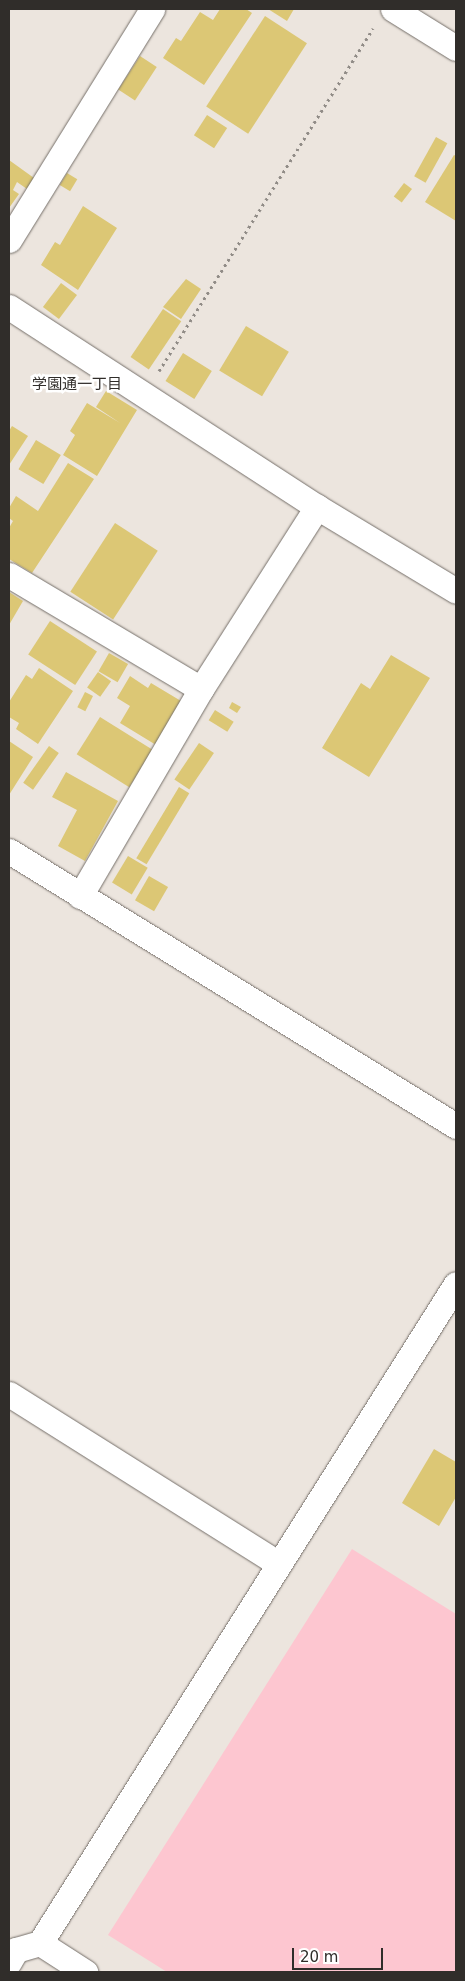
<!DOCTYPE html>
<html>
<head>
<meta charset="utf-8">
<style>
  body { margin:0 }
  #map { position:relative; width:465px; height:1981px; overflow:hidden; background:#ece5de; font-family:"DejaVu Sans","Noto Sans JP",sans-serif }
  div>[style] { position:absolute }
  .green>* { inset:0; background:#fdc6d0 }
  .building>* { inset:0; background:#dcc775; transform-origin:0 0 }
  .path>* { height:3px; margin-top:-1.5px; transform-origin:0; background:repeating-linear-gradient(90deg,#918c87 0 2.5px,transparent 0 6.5px) }
  .roads { filter:drop-shadow(0 0 1px #756f69) drop-shadow(0 0 1px #756f69) }
  .street>* { height:25px; margin:-12.5px; padding:0 12.5px; transform-origin:12.5px; border-radius:12.5px; background:#fff }
  span { translate:-50% -50%; white-space:nowrap; text-align:center; line-height:1.15; -webkit-text-stroke:5px #fff; paint-order:stroke }
  .neighbourhood-label { font-size:15px; color:#302d2a }
  .frame { position:absolute; inset:0; border:10px solid #302d2a; pointer-events:none }
  .scale { position:absolute; left:292px; top:1948px; width:91px; height:22px; box-sizing:border-box; border:2px solid #302d2a; border-top:0; padding-left:6px; font-size:15px; line-height:18px; white-space:nowrap; color:#302d2a; -webkit-text-stroke:4px #fff; paint-order:stroke }
</style>
</head>
<body>
<div id="map">
  <div class="green">
    <i style="clip-path:polygon(352px 1549px,456px 1614px,456px 1972px,167px 1972px,108px 1935px)"></i>
  </div>
  <div class="building">
    <i style="clip-path:polygon(220px 9px,246px 9px,252px 13px,204px 85px,163px 58px,176px 38px,181px 41px,200px 12px,213px 20px)"></i>
    <i style="clip-path:polygon(268px 9px,294px 9px,287px 21px)"></i>
    <i style="left:265px;top:16px;width:50px;height:108px;rotate:33deg"></i>
    <i style="left:140px;top:56px;width:20px;height:40px;rotate:33deg"></i>
    <i style="left:207px;top:115px;width:24px;height:24px;rotate:33deg"></i>
    <i style="left:436px;top:137px;width:13px;height:45px;rotate:29deg"></i>
    <i style="clip-path:polygon(454px 155px,456px 156px,456px 221px,425px 202px)"></i>
    <i style="clip-path:polygon(9px 160px,34px 178px,27px 189px,17px 182px,13px 190px,19px 194px,9px 208px)"></i>
    <i style="left:67px;top:173px;width:12px;height:14px;rotate:31deg"></i>
    <i style="left:404px;top:183px;width:10px;height:17px;rotate:37deg"></i>
    <i style="clip-path:polygon(83px 206px,117px 228px,78px 290px,41px 265px,55px 242px,60px 245px)"></i>
    <i style="clip-path:polygon(186px 279px,201px 289px,181px 319px,163px 307px)"></i>
    <i style="left:61px;top:283px;width:20px;height:30px;rotate:37deg"></i>
    <i style="left:163px;top:309px;width:22px;height:58px;rotate:34deg"></i>
    <i style="left:246px;top:326px;width:50px;height:52px;rotate:31deg"></i>
    <i style="left:183px;top:353px;width:34px;height:33px;rotate:32deg"></i>
    <i style="clip-path:polygon(106px 391px,137px 410px,97px 476px,63px 455px,75px 435px,70px 431px,87px 403px,120px 423px,96px 407px)"></i>
    <i style="clip-path:polygon(12px 426px,28px 436px,9px 465px,9px 431px)"></i>
    <i style="left:36px;top:440px;width:29px;height:34px;rotate:31deg"></i>
    <i style="clip-path:polygon(68px 463px,94px 479px,32px 573px,9px 559px,9px 528px,13px 521px,9px 518px,9px 508px,16px 496px,38px 511px)"></i>
    <i style="left:115px;top:523px;width:51px;height:82px;rotate:33deg"></i>
    <i style="clip-path:polygon(9px 592px,23px 601px,9px 625px)"></i>
    <i style="left:50px;top:621px;width:56px;height:40px;rotate:33deg"></i>
    <i style="left:109px;top:653px;width:22px;height:21px;rotate:30deg"></i>
    <i style="clip-path:polygon(391px 655px,430px 678px,369px 777px,322px 748px,361px 683px,370px 689px)"></i>
    <i style="clip-path:polygon(39px 668px,73px 691px,38px 744px,16px 729px,19px 723px,9px 717px,9px 702px,26px 675px,32px 679px)"></i>
    <i style="left:98px;top:672px;width:16px;height:19px;rotate:35deg"></i>
    <i style="clip-path:polygon(130px 676px,148px 688px,151px 683px,181px 701px,161px 748px,120px 723px,130px 706px,117px 698px)"></i>
    <i style="left:85px;top:692px;width:9px;height:17px;rotate:27deg"></i>
    <i style="clip-path:polygon(232px 702px,241px 707px,237px 713px,229px 708px)"></i>
    <i style="left:215px;top:710px;width:22px;height:12px;rotate:32deg"></i>
    <i style="left:100px;top:717px;width:62px;height:44px;rotate:32deg"></i>
    <i style="clip-path:polygon(9px 741px,33px 757px,9px 795px)"></i>
    <i style="left:199px;top:743px;width:18px;height:44px;rotate:34deg"></i>
    <i style="left:49px;top:746px;width:12px;height:45px;rotate:35deg"></i>
    <i style="clip-path:polygon(66px 772px,118px 801px,85px 861px,58px 846px,77px 810px,52px 797px)"></i>
    <i style="left:179px;top:787px;width:12px;height:83px;rotate:31deg"></i>
    <i style="left:128px;top:856px;width:23px;height:31px;rotate:31deg"></i>
    <i style="left:149px;top:876px;width:22px;height:28px;rotate:30deg"></i>
    <i style="clip-path:polygon(434px 1449px,456px 1462px,456px 1497px,439px 1526px,402px 1503px)"></i>
  </div>
  <div class="path">
    <i style="left:159px;top:371px;width:404px;rotate:-58deg"></i>
  </div>
  <div class="roads">
    <div class="street">
      <i style="left:393px;top:9px;width:74px;rotate:31.8deg"></i>
      <i style="left:9px;top:240px;width:272px;rotate:-58.2deg"></i>
      <i style="left:9px;top:307px;width:367px;rotate:33deg"></i>
      <i style="left:317px;top:507px;width:162px;rotate:31.1deg"></i>
      <i style="left:9px;top:575px;width:223px;rotate:30.7deg"></i>
      <i style="left:9px;top:851px;width:525px;rotate:31.6deg"></i>
      <i style="left:80px;top:896px;width:240px;rotate:-59.7deg"></i>
      <i style="left:201px;top:689px;width:216px;rotate:-57.5deg"></i>
      <i style="left:9px;top:1394px;width:319px;rotate:32.2deg"></i>
      <i style="left:40px;top:1943px;width:54px;rotate:32.8deg"></i>
      <i style="left:9px;top:1962px;width:14px;rotate:-60deg"></i>
      <i style="left:16px;top:1950px;width:25px;rotate:-16deg"></i>
      <i style="left:40px;top:1943px;width:779px;rotate:-57.74deg"></i>
    </div>
  </div>
  <div class="neighbourhood-label">
    <span style="left:77px;top:385px">学園通一丁目</span>
  </div>
  <div class="frame"></div>
  <div class="scale">20 m</div>
</div>
</body>
</html>
